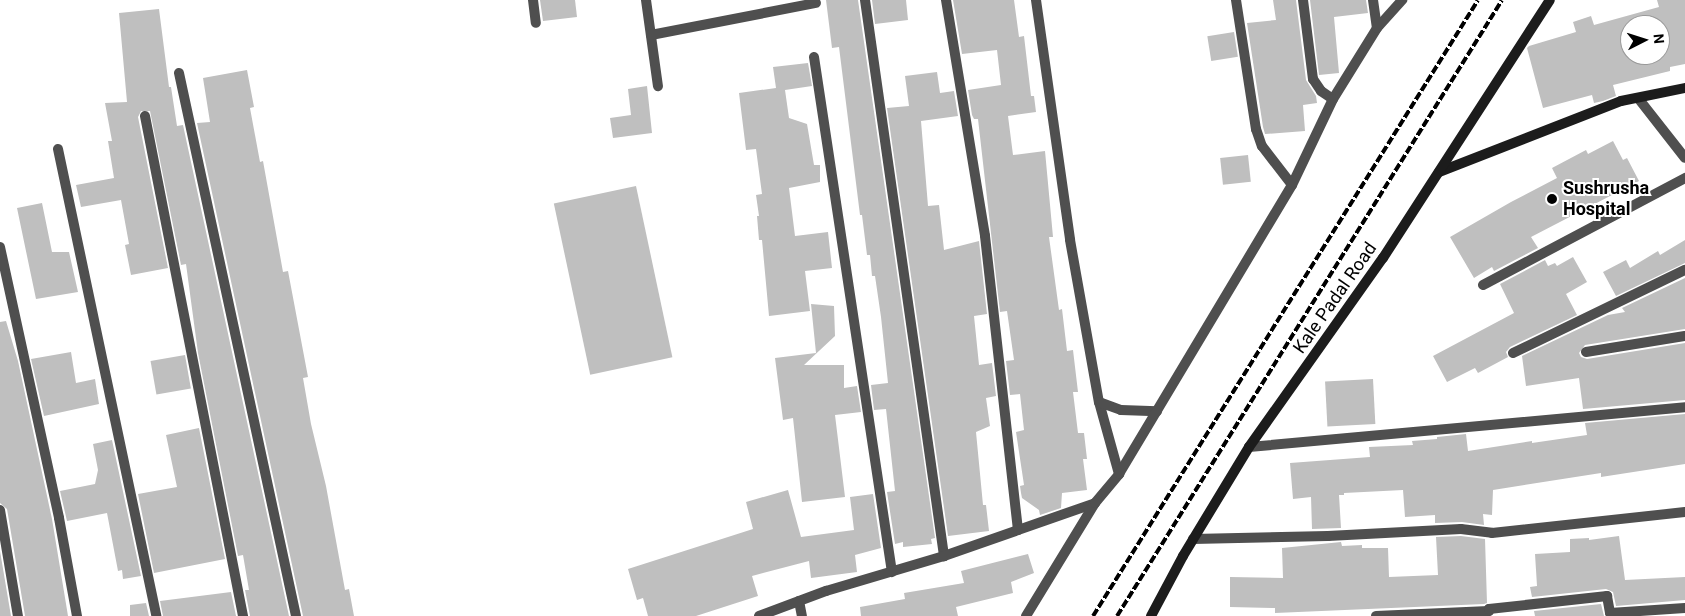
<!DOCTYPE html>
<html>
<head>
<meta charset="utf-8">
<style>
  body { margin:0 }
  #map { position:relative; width:1685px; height:616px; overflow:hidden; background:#fff; font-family:Roboto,sans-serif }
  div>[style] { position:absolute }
  .building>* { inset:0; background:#bfbfbf; transform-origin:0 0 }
  .street>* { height:10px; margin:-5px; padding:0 5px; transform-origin:5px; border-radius:5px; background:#4f4f4f }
  .secondary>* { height:10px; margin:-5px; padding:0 5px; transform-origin:5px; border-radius:5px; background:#1c1c1c }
  .rail>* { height:4px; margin-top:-2px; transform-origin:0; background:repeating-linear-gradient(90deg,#000 0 8px,transparent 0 10.5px) }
  .dots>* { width:14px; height:14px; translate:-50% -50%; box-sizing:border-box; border:2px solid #fff; border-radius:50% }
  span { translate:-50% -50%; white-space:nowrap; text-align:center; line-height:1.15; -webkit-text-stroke:4px #fff; paint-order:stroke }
  .poi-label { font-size:18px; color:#000; font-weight:700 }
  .left { translate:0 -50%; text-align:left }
  .street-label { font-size:18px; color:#000 }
  .north { position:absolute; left:1620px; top:15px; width:50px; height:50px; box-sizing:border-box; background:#fff; border:1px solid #999; border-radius:50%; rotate:85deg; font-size:14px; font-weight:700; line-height:20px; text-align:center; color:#000 }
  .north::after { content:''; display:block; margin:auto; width:18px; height:22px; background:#000; clip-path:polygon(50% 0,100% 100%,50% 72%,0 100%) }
</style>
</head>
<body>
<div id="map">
  <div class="building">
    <i style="clip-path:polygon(540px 0,575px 0,577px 17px,543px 21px)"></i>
    <i style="clip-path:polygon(826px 0,858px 0,935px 538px,931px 539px,932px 544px,903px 547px,903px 542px,895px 544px,887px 492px,895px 491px,886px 409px,874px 410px,871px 385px,888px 383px,881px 317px,875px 276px,872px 276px,870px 255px,867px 255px,862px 215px,860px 215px,839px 47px,832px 48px)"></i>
    <i style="clip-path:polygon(872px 0,906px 0,908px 20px,875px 24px)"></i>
    <i style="clip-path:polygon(953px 0,1014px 0,1019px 37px,1024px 36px,1031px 96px,1034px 96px,1036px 112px,1008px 116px,1013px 155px,1045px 151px,1053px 237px,1049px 237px,1059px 310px,1062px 309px,1067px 351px,1073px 350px,1078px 392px,1073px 392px,1078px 433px,1084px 433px,1087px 459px,1083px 459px,1087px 490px,1062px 493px,1061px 508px,1040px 515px,1039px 510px,1022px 498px,1021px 493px,1020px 486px,1024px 485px,1016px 432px,1024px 430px,1020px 394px,1010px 395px,1006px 361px,1014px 360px,1007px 311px,1000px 312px,978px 119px,974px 119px,972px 115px,968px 90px,1001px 85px,997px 50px,962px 54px)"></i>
    <i style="clip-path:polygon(1273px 0,1296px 0,1306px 80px,1316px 96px,1317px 103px,1303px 105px,1305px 131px,1265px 134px,1263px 127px,1247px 23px,1276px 20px)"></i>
    <i style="clip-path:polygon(1310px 0,1366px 0,1368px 13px,1334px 17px,1339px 73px,1319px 75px)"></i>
    <i style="clip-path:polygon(evenodd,1657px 0,1685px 0,1685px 64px,1670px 67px,1670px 71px,1613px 85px,1616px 96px,1603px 101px,1594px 103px,1592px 95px,1543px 108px,1527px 48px,1529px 46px,1576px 32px,1573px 22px,1591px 16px,1594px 25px,1659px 7px,1657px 0,1630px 25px,1660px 25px,1660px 55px,1630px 55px,1630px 25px)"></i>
    <i style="clip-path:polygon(159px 9px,169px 87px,171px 87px,177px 126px,183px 125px,289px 616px,250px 616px,245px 590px,249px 590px,243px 555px,238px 556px,198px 353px,186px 264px,181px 265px,150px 111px,141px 111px,138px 117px,168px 268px,131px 275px,125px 245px,129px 244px,121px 200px,81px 207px,76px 185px,114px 178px,108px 141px,112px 141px,105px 103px,127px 102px,119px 13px)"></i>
    <i style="left:1234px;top:32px;width:25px;height:27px;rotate:81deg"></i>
    <i style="clip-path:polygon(808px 63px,812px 86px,785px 90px,789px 118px,807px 124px,814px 165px,820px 165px,820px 182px,789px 188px,795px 236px,828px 232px,832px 268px,805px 271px,810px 311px,769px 316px,762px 240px,759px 240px,757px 216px,759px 216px,756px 195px,762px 194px,756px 149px,746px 150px,739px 93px,776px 88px,773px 67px)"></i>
    <i style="clip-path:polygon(247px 70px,254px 107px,250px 108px,260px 162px,263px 161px,283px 272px,288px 271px,308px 377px,303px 378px,311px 424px,326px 486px,345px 590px,349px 589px,354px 616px,303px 616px,197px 123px,210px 122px,203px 78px)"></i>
    <i style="clip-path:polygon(937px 72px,940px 93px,954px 91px,958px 116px,921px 121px,928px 206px,939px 205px,944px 250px,979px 241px,987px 314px,974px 316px,979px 365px,992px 363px,996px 396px,986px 398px,990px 426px,976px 432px,983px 505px,986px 505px,989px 531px,948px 536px,887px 108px,909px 106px,905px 76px)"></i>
    <i style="clip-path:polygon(647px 86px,652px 133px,613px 138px,610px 118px,631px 115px,628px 89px)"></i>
    <i style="clip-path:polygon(1613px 141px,1623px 160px,1627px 158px,1639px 181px,1531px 237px,1538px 248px,1494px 271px,1492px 267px,1474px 278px,1450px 237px,1511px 202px,1557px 178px,1552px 168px,1586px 150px,1588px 154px)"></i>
    <i style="left:1248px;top:155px;width:27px;height:28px;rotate:84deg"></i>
    <i style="left:636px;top:186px;width:175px;height:84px;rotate:78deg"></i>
    <i style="clip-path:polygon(42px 203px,52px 252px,69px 252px,78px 292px,36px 299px,17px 208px)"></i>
    <i style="clip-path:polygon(1685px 240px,1685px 263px,1616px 296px,1603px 272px,1626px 260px,1630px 268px,1658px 251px,1660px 255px)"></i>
    <i style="clip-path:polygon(1573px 257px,1587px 282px,1566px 294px,1577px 315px,1510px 347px,1506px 352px,1508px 357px,1478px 373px,1475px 368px,1447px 382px,1433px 356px,1514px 313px,1500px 284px,1545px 260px,1548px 266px,1555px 263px,1557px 266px)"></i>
    <i style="clip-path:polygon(1685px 278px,1685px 329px,1585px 345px,1579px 353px,1581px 357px,1587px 359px,1685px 343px,1685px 400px,1583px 409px,1579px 378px,1526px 386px,1522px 356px,1608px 315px,1625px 312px,1622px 308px)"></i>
    <i style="clip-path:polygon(811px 304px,834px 306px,835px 336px,804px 365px,844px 365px,844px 388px,857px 386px,861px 412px,835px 415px,845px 497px,802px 502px,793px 418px,783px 420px,775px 358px,816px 353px)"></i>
    <i style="clip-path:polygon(6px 321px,18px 361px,52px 519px,68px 616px,25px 616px,7px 509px,0 503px,0 322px)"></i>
    <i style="clip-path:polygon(71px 352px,76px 383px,95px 379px,99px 404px,44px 416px,31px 359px)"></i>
    <i style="left:185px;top:355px;width:34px;height:35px;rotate:80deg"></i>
    <i style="left:1373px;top:379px;width:45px;height:48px;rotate:87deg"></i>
    <i style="clip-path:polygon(1685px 414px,1685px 464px,1601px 477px,1601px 473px,1493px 490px,1492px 515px,1483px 514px,1484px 525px,1462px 522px,1435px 523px,1435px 515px,1405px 517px,1403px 490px,1344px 493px,1344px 495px,1339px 495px,1341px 528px,1312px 529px,1311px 497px,1293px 499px,1290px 463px,1370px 457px,1369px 447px,1413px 445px,1412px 441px,1437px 439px,1437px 437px,1466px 434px,1468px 451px,1532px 441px,1532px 443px,1587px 435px,1585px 423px)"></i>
    <i style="clip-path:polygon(199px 428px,225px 559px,154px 573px,138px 494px,177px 487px,166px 435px)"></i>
    <i style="clip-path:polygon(112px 440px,141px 576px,123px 579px,122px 570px,118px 571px,107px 513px,67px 521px,60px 491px,95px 484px,98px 470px,93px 444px)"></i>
    <i style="clip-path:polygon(788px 490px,801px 537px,854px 530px,850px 497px,873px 494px,881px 548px,855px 555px,857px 572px,811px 578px,809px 561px,752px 576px,758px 596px,696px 616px,648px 616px,643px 598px,637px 600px,628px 569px,753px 529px,746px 502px)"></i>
    <i style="clip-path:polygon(1461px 536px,1485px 539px,1487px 603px,1484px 604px,1275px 613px,1275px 608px,1230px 607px,1230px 577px,1283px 578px,1282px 548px,1341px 542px,1342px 546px,1362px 545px,1362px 548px,1388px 548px,1389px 577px,1438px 575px,1436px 537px)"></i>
    <i style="clip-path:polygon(1619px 536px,1625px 580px,1685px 577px,1685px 600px,1616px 606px,1613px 592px,1606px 589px,1532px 597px,1530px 587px,1537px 586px,1535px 554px,1570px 552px,1570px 539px,1589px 538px,1589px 540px)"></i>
    <i style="clip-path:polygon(0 551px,11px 616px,0 616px)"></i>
    <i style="clip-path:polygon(1028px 554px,1034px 573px,1011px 582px,1013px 593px,956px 607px,958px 616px,861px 616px,860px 607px,905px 599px,904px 593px,964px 583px,961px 571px)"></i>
    <i style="clip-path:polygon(231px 592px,236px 616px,163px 616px,160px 601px)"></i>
    <i style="clip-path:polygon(146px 603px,149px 616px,130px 616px,130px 605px)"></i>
    <i style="clip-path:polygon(1601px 604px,1604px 616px,1535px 616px,1534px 611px)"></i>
  </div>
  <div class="street">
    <i style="left:533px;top:0;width:23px;rotate:83deg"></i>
    <i style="left:646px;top:0;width:87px;rotate:82.1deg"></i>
    <i style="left:865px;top:0;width:562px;rotate:81.91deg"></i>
    <i style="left:946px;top:0;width:239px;rotate:80.6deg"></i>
    <i style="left:985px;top:236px;width:296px;rotate:83.6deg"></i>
    <i style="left:1036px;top:0;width:242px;rotate:81.9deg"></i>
    <i style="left:1070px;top:240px;width:165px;rotate:79.9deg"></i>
    <i style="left:1099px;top:402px;width:75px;rotate:74.5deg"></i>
    <i style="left:1236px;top:0;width:131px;rotate:81.2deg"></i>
    <i style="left:1256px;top:129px;width:18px;rotate:71deg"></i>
    <i style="left:1262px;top:146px;width:49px;rotate:52.4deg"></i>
    <i style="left:1303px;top:0;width:80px;rotate:82.8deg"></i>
    <i style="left:1313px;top:79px;width:14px;rotate:56deg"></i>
    <i style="left:1321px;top:91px;width:14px;rotate:34deg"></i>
    <i style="left:1333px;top:99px;width:84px;rotate:-58.2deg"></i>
    <i style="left:1373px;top:0;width:28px;rotate:82deg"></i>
    <i style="left:1377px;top:28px;width:38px;rotate:-48deg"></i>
    <i style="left:651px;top:35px;width:168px;rotate:-11deg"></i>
    <i style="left:814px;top:57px;width:521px;rotate:81.39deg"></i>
    <i style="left:179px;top:73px;width:555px;rotate:77.84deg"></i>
    <i style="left:1638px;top:98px;width:76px;rotate:51.9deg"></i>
    <i style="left:145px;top:116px;width:510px;rotate:78.91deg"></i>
    <i style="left:58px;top:149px;width:477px;rotate:78.1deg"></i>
    <i style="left:0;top:247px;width:277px;rotate:77.7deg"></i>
    <i style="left:59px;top:518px;width:100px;rotate:79.6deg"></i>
    <i style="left:1483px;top:285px;width:229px;rotate:-27.9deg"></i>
    <i style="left:1586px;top:352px;width:100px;rotate:-9.2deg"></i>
    <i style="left:1513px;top:353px;width:191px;rotate:-25.8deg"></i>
    <i style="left:1099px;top:402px;width:23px;rotate:20deg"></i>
    <i style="left:1121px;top:410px;width:36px;rotate:2deg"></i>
    <i style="left:1249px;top:447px;width:438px;rotate:-5.2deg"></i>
    <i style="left:0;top:510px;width:108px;rotate:80.4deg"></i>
    <i style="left:1193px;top:539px;width:135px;rotate:-1.3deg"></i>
    <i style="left:1328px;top:536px;width:133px;rotate:-3deg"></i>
    <i style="left:1461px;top:529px;width:31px;rotate:7deg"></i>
    <i style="left:1492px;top:533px;width:194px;rotate:-6.2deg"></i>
    <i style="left:799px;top:601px;width:15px;rotate:79deg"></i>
    <i style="left:759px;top:616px;width:72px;rotate:-20.5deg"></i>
    <i style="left:826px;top:591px;width:123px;rotate:-16.5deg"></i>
    <i style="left:944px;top:556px;width:160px;rotate:-19.3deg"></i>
    <i style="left:1026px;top:616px;width:132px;rotate:-58.6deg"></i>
    <i style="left:1095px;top:503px;width:38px;rotate:-50deg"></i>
    <i style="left:1119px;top:474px;width:337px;rotate:-59.1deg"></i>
    <i style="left:1292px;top:185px;width:95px;rotate:-64.5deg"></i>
    <i style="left:1376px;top:616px;width:113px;rotate:-2.5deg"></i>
    <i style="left:1489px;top:611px;width:2px;rotate:-90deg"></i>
    <i style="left:1489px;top:609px;width:119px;rotate:-6.3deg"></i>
    <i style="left:1607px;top:596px;width:17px;rotate:80deg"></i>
    <i style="left:1610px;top:613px;width:75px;rotate:-3.8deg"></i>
  </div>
  <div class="secondary">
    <i style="left:1439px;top:172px;width:195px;rotate:-21.3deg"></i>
    <i style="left:1621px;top:101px;width:65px;rotate:-11.5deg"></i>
    <i style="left:1151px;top:616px;width:68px;rotate:-61.9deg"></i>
    <i style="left:1183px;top:556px;width:127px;rotate:-58.8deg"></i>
    <i style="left:1249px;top:447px;width:232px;rotate:-54.7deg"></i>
    <i style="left:1383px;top:258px;width:307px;rotate:-57.1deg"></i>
  </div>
  <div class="rail">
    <i style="left:1093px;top:616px;width:726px;rotate:-57.99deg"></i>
    <i style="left:1117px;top:616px;width:726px;rotate:-57.99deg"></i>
  </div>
  <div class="dots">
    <i style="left:1552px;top:199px;background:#000"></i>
  </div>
  <div class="poi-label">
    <span class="left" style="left:1563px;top:199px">Sushrusha<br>Hospital</span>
  </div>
  <div class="street-label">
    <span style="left:1335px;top:298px;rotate:-55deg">Kale Padal Road</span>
  </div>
  <div class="north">N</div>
</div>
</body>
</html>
